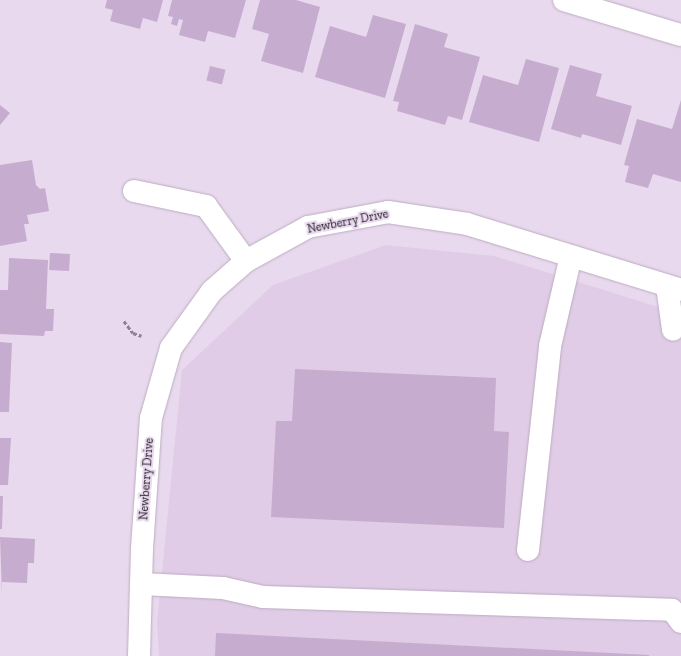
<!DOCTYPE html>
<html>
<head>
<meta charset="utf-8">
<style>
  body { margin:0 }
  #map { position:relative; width:681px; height:656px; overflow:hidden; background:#e9d9ee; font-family:"Zilla Slab",serif }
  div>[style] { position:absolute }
  .built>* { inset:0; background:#e0cce6 }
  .building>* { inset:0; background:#c6acce; transform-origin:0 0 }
  .path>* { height:2.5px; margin-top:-1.25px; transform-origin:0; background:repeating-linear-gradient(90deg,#8d8291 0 4px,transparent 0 6px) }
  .roads { filter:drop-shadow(0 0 1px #bbacc0) drop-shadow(0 0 1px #bbacc0) }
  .minor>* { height:22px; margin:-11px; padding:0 11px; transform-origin:11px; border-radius:11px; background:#fff }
  .major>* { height:22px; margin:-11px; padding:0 11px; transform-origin:11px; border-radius:11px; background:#fff }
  span { translate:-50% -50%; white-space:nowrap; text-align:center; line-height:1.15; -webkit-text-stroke:4px #e9d9ee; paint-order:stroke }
  .street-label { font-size:12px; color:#19141b }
</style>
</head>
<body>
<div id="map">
  <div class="built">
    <i style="clip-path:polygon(386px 245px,494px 256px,681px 314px,681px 656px,159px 656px,157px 623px,182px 370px,273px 285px)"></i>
  </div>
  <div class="building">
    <i style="clip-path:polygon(107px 0,163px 0,157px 22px,143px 18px,140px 29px,110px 21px,113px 10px,105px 8px)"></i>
    <i style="clip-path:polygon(172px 0,246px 0,235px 38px,208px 31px,205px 42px,179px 35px,183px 20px,179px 19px,177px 26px,171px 24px,173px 17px,168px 16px)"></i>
    <i style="clip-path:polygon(260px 0,296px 0,320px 7px,303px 73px,261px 61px,269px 34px,252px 29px)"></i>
    <i style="clip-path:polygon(373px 15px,406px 24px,385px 98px,315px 77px,330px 26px,366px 37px)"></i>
    <i style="clip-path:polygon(415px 24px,448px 34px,444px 47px,480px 57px,462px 120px,448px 116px,445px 125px,397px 111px,399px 102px,393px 101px)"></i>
    <i style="clip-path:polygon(526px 59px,559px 68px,539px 142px,469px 122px,483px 75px,518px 85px)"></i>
    <i style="clip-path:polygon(570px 65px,602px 74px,596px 96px,632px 106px,621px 145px,582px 134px,581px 138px,551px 129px)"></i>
    <i style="left:210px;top:66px;width:16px;height:15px;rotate:14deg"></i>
    <i style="clip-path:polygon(681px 100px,681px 182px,653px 174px,648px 188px,625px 182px,629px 166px,624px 165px,637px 119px,672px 129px)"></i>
    <i style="clip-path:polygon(0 105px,10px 113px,0 125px)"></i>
    <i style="clip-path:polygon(32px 160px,36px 185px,40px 189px,45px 188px,49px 211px,27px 215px,29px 224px,24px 224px,27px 241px,0 246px,0 165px)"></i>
    <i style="left:50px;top:253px;width:20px;height:17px;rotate:3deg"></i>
    <i style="clip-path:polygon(9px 258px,48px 260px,46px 309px,54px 309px,53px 331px,45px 331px,44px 336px,0 334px,0 290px,8px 290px)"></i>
    <i style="clip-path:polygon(0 342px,12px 343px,9px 412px,0 412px)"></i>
    <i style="clip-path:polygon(295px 369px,496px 378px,494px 431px,509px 432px,504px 528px,271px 517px,276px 421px,292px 421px)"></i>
    <i style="clip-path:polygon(0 438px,11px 438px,8px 485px,0 485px)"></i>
    <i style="clip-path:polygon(0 496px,3px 496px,2px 529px,0 529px)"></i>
    <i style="clip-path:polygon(0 537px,35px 539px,34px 563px,28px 563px,27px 583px,2px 582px,2px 595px)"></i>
    <i style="clip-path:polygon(216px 633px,649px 655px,649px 656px,215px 656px)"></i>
  </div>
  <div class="path">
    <i style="left:124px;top:321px;width:15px;rotate:53deg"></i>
    <i style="left:133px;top:333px;width:9px;rotate:18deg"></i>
  </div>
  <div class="roads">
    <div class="minor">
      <i style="left:564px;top:0;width:122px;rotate:16.7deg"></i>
      <i style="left:134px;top:191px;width:74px;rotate:11.8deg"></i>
      <i style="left:206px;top:206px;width:68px;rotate:54deg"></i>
      <i style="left:667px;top:286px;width:44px;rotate:82.2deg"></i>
      <i style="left:528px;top:550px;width:205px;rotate:-83.8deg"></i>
      <i style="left:550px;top:346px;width:92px;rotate:-76.9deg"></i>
      <i style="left:141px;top:584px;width:82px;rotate:2.8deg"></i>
      <i style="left:223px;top:588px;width:41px;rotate:12.7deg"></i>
      <i style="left:263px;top:597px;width:409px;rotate:1.8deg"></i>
      <i style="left:672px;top:610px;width:15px;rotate:53deg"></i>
    </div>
    <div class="major">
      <i style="left:139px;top:656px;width:107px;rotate:-88.4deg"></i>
      <i style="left:142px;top:549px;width:131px;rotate:-86.1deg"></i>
      <i style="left:151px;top:418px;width:73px;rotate:-74.1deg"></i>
      <i style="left:171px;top:348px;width:70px;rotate:-54.3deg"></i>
      <i style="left:212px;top:291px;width:45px;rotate:-41.4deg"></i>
      <i style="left:246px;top:261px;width:71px;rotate:-28.7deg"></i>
      <i style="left:308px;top:227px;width:81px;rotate:-10.6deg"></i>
      <i style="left:388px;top:212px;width:80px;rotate:8.6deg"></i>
      <i style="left:467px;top:224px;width:224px;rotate:17.1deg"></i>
    </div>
  </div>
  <div class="street-label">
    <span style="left:348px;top:222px;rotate:-11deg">Newberry Drive</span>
    <span style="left:147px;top:479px;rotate:-86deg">Newberry Drive</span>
  </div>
</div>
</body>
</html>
